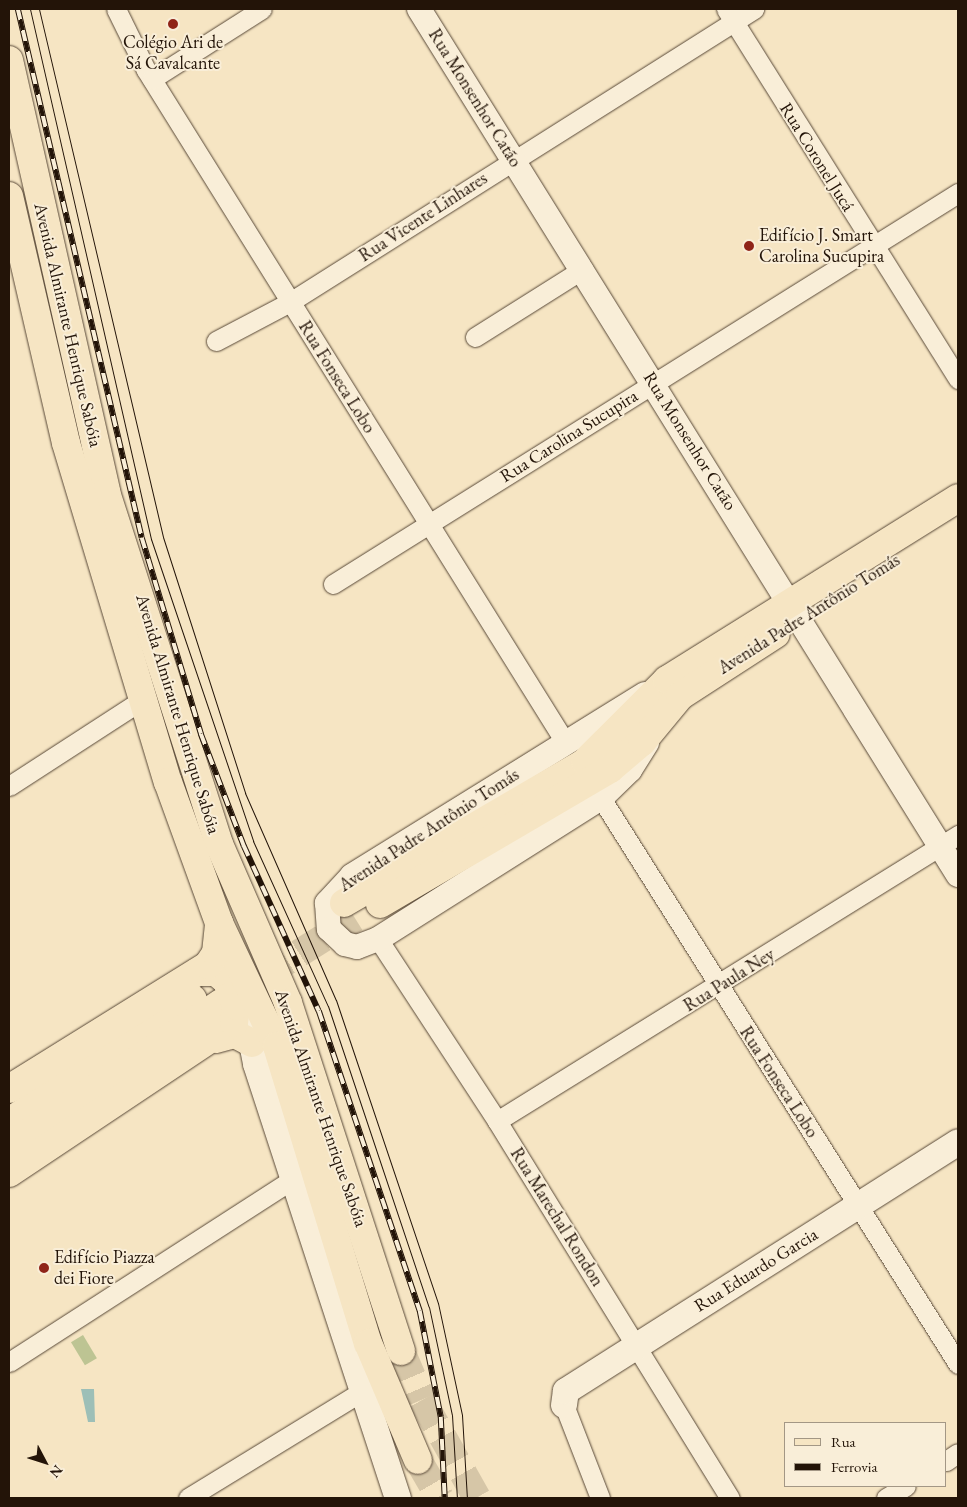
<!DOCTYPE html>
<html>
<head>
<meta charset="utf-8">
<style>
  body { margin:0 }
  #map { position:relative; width:967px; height:1507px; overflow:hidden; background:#f6e5c3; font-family:"EB Garamond",serif }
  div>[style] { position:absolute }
  .green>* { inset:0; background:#bdc493; transform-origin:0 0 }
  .water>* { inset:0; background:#9dbfb7 }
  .primary-tunnel>* { height:28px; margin-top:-14px; transform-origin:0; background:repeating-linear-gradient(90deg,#d6c6a7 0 28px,transparent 0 42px) }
  .trunk-tunnel>* { height:28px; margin-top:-14px; transform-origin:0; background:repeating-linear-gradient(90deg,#d6c6a7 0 28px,transparent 0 42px) }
  .roads { filter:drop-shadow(0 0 1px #584837) drop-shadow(0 0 1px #584837) }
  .minor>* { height:19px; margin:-9.5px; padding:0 9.5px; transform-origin:9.5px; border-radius:9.5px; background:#f9eed8 }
  .tertiary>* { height:24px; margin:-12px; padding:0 12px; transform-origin:12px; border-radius:12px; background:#f9eed8 }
  .secondary>* { height:26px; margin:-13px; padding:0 13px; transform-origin:13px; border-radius:13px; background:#f9eed8 }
  .primary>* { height:28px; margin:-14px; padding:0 14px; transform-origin:14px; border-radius:14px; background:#f6e5c3 }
  .trunk>* { height:28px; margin:-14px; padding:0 14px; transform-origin:14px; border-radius:14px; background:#f6e5c3 }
  .tram>* { height:1px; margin:-0.5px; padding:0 0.5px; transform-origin:0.5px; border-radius:0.5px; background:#231408 }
  .rail>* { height:5.5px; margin-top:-2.75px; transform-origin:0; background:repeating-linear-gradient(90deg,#f9eed8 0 11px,#231408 0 22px); box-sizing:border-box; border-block:1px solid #231408 }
  .dots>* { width:14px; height:14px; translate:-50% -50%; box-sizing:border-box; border:2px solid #f9eed8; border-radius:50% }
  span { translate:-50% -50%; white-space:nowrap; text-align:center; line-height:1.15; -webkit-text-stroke:4px #f9eed8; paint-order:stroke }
  .poi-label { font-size:18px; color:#231408 }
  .left { translate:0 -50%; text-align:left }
  .street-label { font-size:18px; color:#231408 }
  .frame { position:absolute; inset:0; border:10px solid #231408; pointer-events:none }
  .legend { position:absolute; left:784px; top:1422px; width:162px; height:65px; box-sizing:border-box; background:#f9eed8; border:1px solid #a39785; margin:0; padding:6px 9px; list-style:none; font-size:15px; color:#231408 }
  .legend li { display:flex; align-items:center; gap:10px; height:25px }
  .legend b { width:25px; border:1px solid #a39785 }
  .north { position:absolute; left:20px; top:1437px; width:50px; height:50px; -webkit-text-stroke:4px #f9eed8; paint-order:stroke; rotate:130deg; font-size:14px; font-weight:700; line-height:20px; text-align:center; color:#231408 }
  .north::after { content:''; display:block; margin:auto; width:18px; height:22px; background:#231408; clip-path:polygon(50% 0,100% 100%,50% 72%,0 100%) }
</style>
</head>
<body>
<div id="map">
  <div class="green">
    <i style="left:83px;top:1335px;width:27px;height:14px;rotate:59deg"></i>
  </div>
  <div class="water">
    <i style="clip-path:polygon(81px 1389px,94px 1389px,95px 1422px,88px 1422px)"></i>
  </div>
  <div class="primary-tunnel">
    <i style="left:228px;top:998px;width:150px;rotate:-32.2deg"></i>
  </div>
  <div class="trunk-tunnel">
    <i style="left:401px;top:1351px;width:53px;rotate:66.8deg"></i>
    <i style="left:422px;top:1400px;width:112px;rotate:60.7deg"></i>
    <i style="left:418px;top:1460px;width:44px;rotate:59.9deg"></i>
  </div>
  <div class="roads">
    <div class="minor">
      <i style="left:116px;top:9px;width:68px;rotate:63.8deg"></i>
      <i style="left:146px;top:70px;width:792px;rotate:58.06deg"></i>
      <i style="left:726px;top:9px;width:437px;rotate:57.9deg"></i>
      <i style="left:152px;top:79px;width:130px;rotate:-32.5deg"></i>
      <i style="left:475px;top:337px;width:128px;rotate:-32.2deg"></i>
      <i style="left:216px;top:341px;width:84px;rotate:-27.8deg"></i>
      <i style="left:290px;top:302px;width:549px;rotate:-32.27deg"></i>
      <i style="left:333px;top:584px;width:737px;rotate:-32.03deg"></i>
      <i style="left:9px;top:786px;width:162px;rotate:-32.9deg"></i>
      <i style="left:601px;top:798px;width:669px;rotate:57.76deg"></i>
      <i style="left:378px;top:939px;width:217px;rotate:56.8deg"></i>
      <i style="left:497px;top:1121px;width:443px;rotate:58.3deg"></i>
      <i style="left:497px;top:1121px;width:543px;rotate:-31.82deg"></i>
      <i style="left:9px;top:1362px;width:338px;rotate:-32.8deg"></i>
      <i style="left:564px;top:1405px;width:100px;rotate:68.8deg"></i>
      <i style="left:946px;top:1461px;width:14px;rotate:-34deg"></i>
      <i style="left:188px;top:1498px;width:206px;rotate:-31.5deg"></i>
      <i style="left:886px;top:1498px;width:23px;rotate:-31deg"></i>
    </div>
    <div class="tertiary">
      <i style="left:419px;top:9px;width:1020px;rotate:58.1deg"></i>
      <i style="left:645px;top:694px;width:345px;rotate:148.2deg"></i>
      <i style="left:352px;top:876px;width:37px;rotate:133deg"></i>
      <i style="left:327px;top:903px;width:26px;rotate:86deg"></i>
      <i style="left:329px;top:929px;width:22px;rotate:43deg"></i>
      <i style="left:345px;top:944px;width:12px;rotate:14deg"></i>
      <i style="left:357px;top:947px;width:22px;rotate:-21deg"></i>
      <i style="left:378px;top:939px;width:264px;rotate:-32.3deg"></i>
      <i style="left:601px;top:798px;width:40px;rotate:-44deg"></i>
      <i style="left:630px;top:770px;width:32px;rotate:-58deg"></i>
    </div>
    <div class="secondary">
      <i style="left:255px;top:1020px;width:23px;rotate:97deg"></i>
      <i style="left:252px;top:1043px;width:21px;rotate:79deg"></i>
      <i style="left:256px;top:1064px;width:457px;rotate:71.9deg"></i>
      <i style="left:564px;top:1405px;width:14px;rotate:-82deg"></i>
      <i style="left:566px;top:1391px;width:464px;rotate:-32.4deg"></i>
    </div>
    <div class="primary">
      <i style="left:344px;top:903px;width:279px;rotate:-30.3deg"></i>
      <i style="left:585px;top:762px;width:116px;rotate:-45deg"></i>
      <i style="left:667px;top:680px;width:343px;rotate:-32deg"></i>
      <i style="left:380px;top:904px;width:267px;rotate:-30.4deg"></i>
      <i style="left:610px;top:769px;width:42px;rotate:-40.2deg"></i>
      <i style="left:642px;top:742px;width:60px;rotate:-50.4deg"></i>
      <i style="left:680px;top:696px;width:114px;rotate:-32.9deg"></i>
      <i style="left:216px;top:1039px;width:20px;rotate:-15deg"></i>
      <i style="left:235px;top:1034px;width:19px;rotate:28deg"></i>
      <i style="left:9px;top:1122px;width:221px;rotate:-33.8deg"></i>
      <i style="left:9px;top:1146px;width:256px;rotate:-34deg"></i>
      <i style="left:9px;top:1173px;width:270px;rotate:-33.7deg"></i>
      <i style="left:234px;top:1023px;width:17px;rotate:-83deg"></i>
      <i style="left:236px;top:1006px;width:27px;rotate:-110deg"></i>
      <i style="left:227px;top:981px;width:14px;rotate:-141deg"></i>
      <i style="left:216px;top:972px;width:18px;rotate:180deg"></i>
    </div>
    <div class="trunk">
      <i style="left:9px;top:60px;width:443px;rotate:77.3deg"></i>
      <i style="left:106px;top:492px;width:370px;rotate:72.2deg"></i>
      <i style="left:219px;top:844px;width:173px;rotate:66.5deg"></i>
      <i style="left:288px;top:1003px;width:366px;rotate:72deg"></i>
      <i style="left:9px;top:196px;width:253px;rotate:77deg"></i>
      <i style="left:66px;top:443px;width:354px;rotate:73.3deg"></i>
      <i style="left:168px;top:782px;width:150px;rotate:70.1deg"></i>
      <i style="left:219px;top:923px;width:136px;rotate:64.8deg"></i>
      <i style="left:277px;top:1046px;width:311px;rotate:73deg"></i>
      <i style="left:368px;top:1343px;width:127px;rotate:66.9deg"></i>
      <i style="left:9px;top:1089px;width:234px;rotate:-31.9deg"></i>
      <i style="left:208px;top:965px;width:14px;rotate:-56deg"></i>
      <i style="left:216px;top:953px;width:30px;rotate:-84deg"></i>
    </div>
  </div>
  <div class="tram">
    <i style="left:30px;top:9px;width:544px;rotate:77.14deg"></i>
    <i style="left:151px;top:539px;width:319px;rotate:71.3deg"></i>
    <i style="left:253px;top:841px;width:181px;rotate:65.6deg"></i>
    <i style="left:328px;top:1006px;width:317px;rotate:71.5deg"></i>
    <i style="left:429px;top:1307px;width:110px;rotate:78deg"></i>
    <i style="left:452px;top:1415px;width:83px;rotate:86.6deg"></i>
    <i style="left:39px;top:9px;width:542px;rotate:76.78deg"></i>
    <i style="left:163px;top:537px;width:269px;rotate:72.2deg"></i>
    <i style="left:245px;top:793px;width:226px;rotate:66.3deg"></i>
    <i style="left:336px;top:1000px;width:320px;rotate:71.4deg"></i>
    <i style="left:438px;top:1303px;width:115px;rotate:77.9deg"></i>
    <i style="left:462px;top:1415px;width:83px;rotate:86.6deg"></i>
  </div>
  <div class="rail">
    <i style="left:18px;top:9px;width:543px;rotate:76.81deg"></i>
    <i style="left:142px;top:538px;width:205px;rotate:73.2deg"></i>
    <i style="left:201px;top:734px;width:120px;rotate:69deg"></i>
    <i style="left:244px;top:846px;width:181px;rotate:65.6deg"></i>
    <i style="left:319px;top:1011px;width:317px;rotate:71.4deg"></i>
    <i style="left:420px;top:1311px;width:108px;rotate:78.8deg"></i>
    <i style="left:441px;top:1417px;width:81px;rotate:87.2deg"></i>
  </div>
  <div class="dots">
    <i style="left:173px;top:24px;background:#8f2418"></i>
    <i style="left:749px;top:246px;background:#8f2418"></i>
    <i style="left:44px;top:1268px;background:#8f2418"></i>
  </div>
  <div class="poi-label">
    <span style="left:173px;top:53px">Colégio Ari de<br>Sá Cavalcante</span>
    <span class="left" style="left:759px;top:246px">Edifício J. Smart<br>Carolina Sucupira</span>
    <span class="left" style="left:54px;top:1268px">Edifício Piazza<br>dei Fiore</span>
  </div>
  <div class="street-label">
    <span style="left:475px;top:98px;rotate:58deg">Rua Monsenhor Catão</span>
    <span style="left:817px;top:157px;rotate:58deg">Rua Coronel Jucá</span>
    <span style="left:423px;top:217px;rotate:-33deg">Rua Vicente Linhares</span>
    <span style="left:68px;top:325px;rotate:77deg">Avenida Almirante Henrique Sabóia</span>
    <span style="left:337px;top:377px;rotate:58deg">Rua Fonseca Lobo</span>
    <span style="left:569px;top:436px;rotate:-32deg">Rua Carolina Sucupira</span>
    <span style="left:690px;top:441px;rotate:58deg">Rua Monsenhor Catão</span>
    <span style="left:809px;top:614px;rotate:-32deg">Avenida Padre Antônio Tomás</span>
    <span style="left:178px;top:714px;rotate:73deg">Avenida Almirante Henrique Sabóia</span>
    <span style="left:429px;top:830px;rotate:-33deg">Avenida Padre Antônio Tomás</span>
    <span style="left:729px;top:980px;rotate:-32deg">Rua Paula Ney</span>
    <span style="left:779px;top:1082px;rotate:57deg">Rua Fonseca Lobo</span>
    <span style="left:321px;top:1108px;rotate:71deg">Avenida Almirante Henrique Sabóia</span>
    <span style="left:557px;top:1217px;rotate:58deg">Rua Marechal Rondon</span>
    <span style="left:756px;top:1270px;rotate:-32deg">Rua Eduardo Garcia</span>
  </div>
  <div class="frame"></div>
  <ul class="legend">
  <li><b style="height:6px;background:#f6e5c3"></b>Rua</li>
  <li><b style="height:6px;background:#231408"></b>Ferrovia</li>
  </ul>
  <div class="north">N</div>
</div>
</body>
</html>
